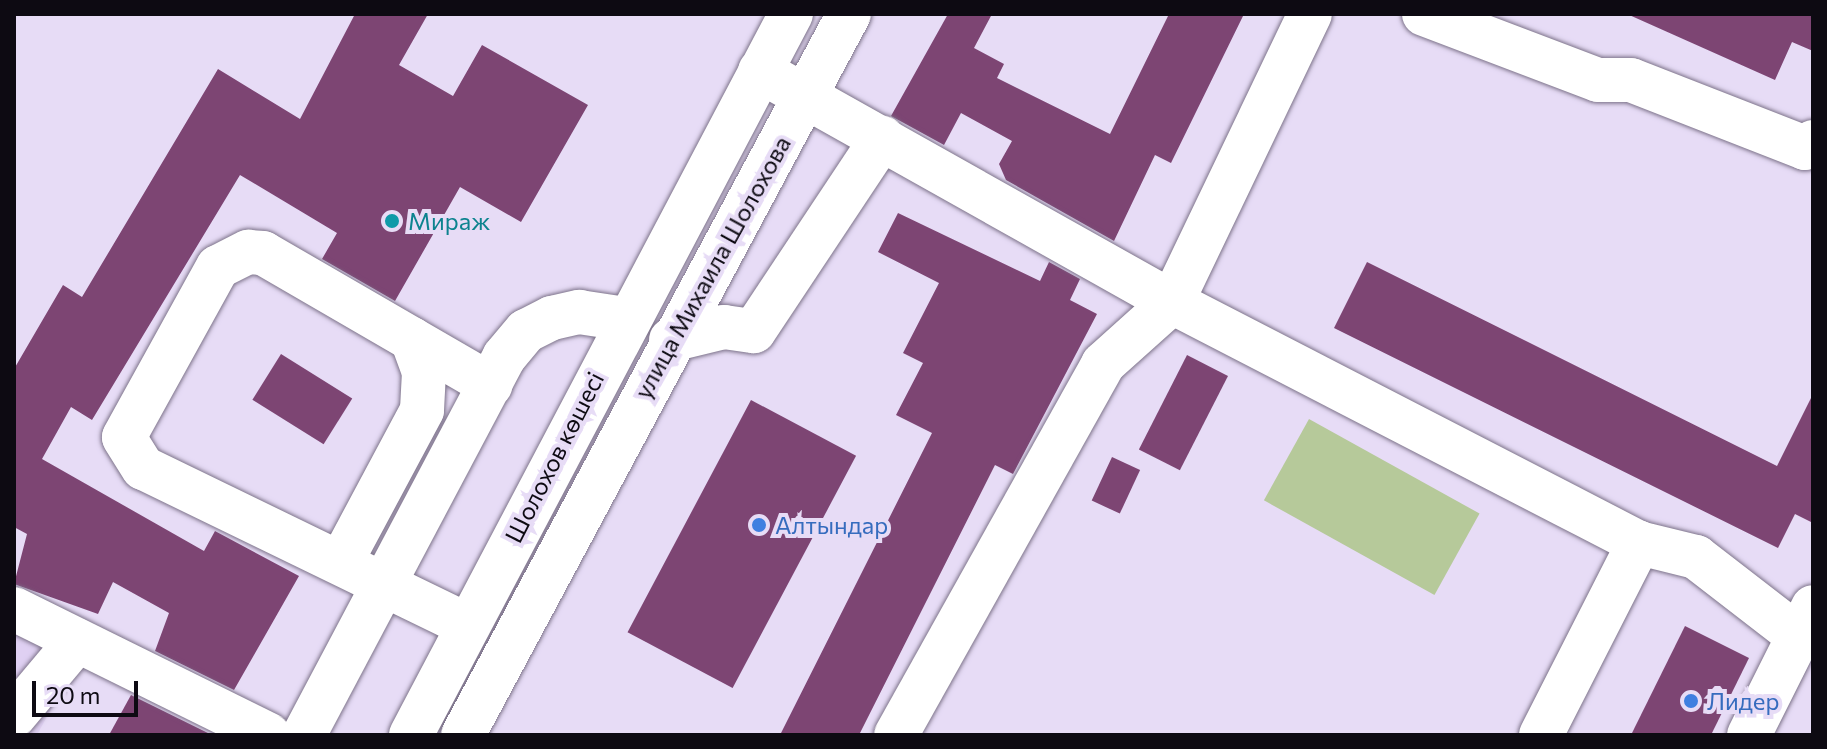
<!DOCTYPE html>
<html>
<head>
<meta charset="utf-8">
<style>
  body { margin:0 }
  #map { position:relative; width:1827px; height:749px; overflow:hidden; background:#e7dcf6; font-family:Commissioner,sans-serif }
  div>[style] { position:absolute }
  .built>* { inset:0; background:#dfd0f2 }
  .green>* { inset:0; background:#b6c99a; transform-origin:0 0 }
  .building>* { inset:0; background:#7d4573; transform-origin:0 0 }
  .roads { filter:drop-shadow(0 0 2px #7d738a) drop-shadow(0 0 2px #7d738a) }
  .minor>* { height:44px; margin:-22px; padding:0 22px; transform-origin:22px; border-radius:22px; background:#fff }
  .highway>* { height:44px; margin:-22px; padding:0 22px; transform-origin:22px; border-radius:22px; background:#fff }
  .dots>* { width:22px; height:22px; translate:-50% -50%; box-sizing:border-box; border:4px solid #e7dcf6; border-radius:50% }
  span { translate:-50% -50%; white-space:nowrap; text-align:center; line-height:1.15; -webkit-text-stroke:8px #e7dcf6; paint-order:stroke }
  .culture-label { font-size:24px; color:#0d838f }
  .left { translate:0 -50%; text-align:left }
  .street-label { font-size:24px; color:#0d0a12 }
  .shop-label { font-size:24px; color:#366cbe }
  .frame { position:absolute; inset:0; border:16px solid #0d0a12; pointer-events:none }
  .scale { position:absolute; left:32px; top:681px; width:106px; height:36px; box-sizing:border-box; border:4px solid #0d0a12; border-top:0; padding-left:10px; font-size:24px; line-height:28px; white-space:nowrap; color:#0d0a12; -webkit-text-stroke:6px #e7dcf6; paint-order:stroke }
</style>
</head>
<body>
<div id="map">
  <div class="built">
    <i style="clip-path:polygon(14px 632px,75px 665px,37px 735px,14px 735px)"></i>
  </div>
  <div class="green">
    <i style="left:1309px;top:419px;width:195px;height:93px;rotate:29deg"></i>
  </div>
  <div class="building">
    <i style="clip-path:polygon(355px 14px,428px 14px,399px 65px,453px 96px,482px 45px,588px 105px,521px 222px,460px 187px,395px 301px,322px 259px,337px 233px,240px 175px,92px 420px,71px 407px,42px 459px,204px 551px,215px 531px,299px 576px,234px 690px,155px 651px,169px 613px,113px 582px,98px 614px,14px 584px,27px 534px,14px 527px,14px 369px,63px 285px,82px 297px,218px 69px,300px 119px)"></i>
    <i style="clip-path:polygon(948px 14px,992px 14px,974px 48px,1004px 64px,997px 78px,1110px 134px,1169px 14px,1244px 14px,1171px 163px,1155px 155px,1114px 241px,1006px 180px,999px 164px,1012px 141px,961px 113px,944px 145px,891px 116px)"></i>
    <i style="clip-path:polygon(1627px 14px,1813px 14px,1813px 51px,1792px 42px,1775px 80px)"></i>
    <i style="clip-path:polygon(898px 213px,1040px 281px,1049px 262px,1080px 279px,1070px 300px,1097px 314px,1013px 474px,995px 465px,859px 735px,780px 735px,932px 433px,896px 415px,923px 363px,903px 353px,939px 283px,878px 252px)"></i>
    <i style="clip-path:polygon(1367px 262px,1777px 466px,1813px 394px,1813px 523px,1795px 514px,1778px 548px,1334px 328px)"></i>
    <i style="left:281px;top:354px;width:84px;height:54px;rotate:32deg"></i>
    <i style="left:1187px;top:355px;width:46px;height:106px;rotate:27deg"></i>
    <i style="left:751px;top:400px;width:119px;height:263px;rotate:28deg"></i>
    <i style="left:1112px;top:457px;width:31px;height:48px;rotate:25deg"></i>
    <i style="clip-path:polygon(1685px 626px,1749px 658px,1711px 735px,1631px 735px)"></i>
    <i style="clip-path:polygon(131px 695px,210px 734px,109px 735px)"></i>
  </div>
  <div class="roads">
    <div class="minor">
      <i style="left:1424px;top:14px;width:186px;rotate:20.8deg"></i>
      <i style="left:1598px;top:80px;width:33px"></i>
      <i style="left:1631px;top:80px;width:187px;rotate:21.3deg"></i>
      <i style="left:1805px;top:148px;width:10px;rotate:-37deg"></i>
      <i style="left:760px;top:71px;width:472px;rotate:29.3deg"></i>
      <i style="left:1172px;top:302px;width:319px;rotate:-64.4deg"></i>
      <i style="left:671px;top:340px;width:55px;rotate:-13.8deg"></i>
      <i style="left:724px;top:327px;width:30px;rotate:8deg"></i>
      <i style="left:754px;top:331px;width:232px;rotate:-56.4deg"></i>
      <i style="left:341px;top:562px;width:172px;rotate:-61.9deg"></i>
      <i style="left:422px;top:410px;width:38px;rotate:-87deg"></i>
      <i style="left:424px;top:372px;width:35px;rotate:-110deg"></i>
      <i style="left:14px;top:609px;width:284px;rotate:26.3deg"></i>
      <i style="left:467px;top:625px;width:360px;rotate:-154.1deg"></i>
      <i style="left:143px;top:468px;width:36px;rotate:-122deg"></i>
      <i style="left:124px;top:437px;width:194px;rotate:-61.1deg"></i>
      <i style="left:218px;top:267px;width:34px;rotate:-27deg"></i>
      <i style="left:248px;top:252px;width:15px;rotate:4deg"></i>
      <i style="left:263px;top:253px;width:263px;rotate:30.1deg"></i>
      <i style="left:14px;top:716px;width:98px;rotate:-50deg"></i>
      <i style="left:304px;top:735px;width:428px;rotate:-62.1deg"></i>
      <i style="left:504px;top:357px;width:34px;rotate:-50deg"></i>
      <i style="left:526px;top:331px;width:29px;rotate:-27deg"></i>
      <i style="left:552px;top:318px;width:28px;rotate:-13deg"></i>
      <i style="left:579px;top:312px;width:47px;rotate:8.7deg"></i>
      <i style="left:896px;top:735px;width:425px;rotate:-60.8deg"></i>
      <i style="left:1103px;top:364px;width:93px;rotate:-41.9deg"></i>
      <i style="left:1172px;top:302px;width:526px;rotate:27.3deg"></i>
      <i style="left:1541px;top:735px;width:216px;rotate:-63deg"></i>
      <i style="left:1639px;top:543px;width:59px;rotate:13.8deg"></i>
      <i style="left:1696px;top:557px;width:128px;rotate:37.7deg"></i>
      <i style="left:1749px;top:735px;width:143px;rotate:-63.4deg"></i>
    </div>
    <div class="highway">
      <i style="left:411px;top:735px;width:815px;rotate:-62.21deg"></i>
      <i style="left:463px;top:735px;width:818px;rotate:-61.84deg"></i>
    </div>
  </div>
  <div class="dots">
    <i style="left:392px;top:221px;background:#0f9aa8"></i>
    <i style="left:759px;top:525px;background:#3f7fe0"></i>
    <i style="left:1691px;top:701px;background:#3f7fe0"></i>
  </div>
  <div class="culture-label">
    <span class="left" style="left:408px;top:221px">Мираж</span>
  </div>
  <div class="street-label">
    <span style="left:712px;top:267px;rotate:-61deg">улица Михаила Шолохова</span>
    <span style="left:554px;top:457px;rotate:-63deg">Шолохов көшесі</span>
  </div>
  <div class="shop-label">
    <span class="left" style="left:775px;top:525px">Алтындар</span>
    <span class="left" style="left:1707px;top:701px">Лидер</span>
  </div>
  <div class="frame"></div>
  <div class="scale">20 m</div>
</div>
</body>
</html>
